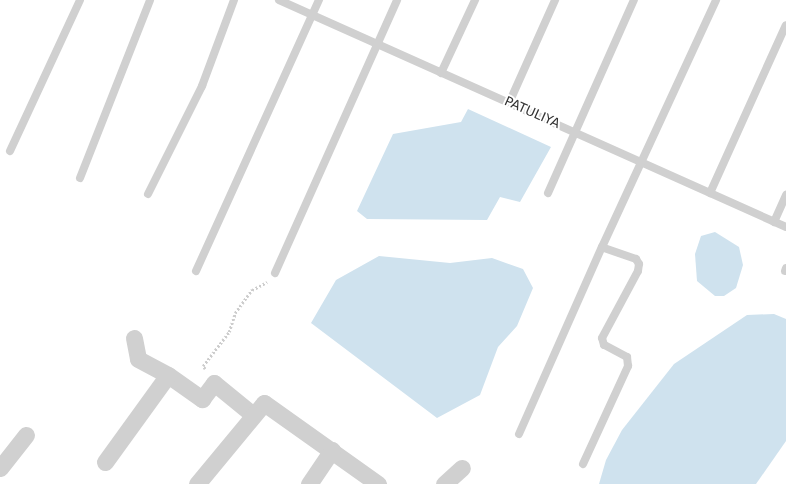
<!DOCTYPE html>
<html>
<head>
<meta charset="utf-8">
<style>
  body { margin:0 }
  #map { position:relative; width:786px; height:484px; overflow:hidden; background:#fff; font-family:"DejaVu Sans",sans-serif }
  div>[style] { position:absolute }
  .water>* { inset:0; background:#cfe2ee }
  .path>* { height:2.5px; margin-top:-1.25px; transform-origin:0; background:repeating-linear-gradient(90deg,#cdcdcd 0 2px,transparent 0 4px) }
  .service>* { height:8px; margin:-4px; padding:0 4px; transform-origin:4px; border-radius:4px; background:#d0d0d0 }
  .minor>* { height:17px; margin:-8.5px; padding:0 8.5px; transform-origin:8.5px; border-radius:8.5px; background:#d0d0d0 }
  span { translate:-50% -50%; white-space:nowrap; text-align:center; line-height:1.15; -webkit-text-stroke:4px #fff; paint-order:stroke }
  .street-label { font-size:13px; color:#333 }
</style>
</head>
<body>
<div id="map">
  <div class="water">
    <i style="clip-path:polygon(468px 109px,551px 147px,520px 202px,500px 197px,487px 220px,367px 219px,357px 211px,393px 134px,461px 122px)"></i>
    <i style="clip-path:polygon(715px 232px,739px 247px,743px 265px,736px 288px,724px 296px,715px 296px,697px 281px,695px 254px,701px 236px)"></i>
    <i style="clip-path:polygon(379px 256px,450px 263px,492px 258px,523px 269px,533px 288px,517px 326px,498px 347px,480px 395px,437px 418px,311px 323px,336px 280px)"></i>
    <i style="clip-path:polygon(774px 314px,786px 319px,786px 441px,756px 484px,599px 484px,606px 460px,622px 430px,674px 364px,747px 315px)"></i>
  </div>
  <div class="path">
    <i style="left:205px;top:369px;width:4px;rotate:-124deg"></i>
    <i style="left:203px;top:366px;width:43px;rotate:-52.6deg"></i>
    <i style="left:229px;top:332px;width:20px;rotate:-72deg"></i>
    <i style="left:235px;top:313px;width:29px;rotate:-54deg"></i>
    <i style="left:252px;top:290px;width:17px;rotate:-28deg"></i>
  </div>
  <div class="service">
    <i style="left:279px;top:0;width:555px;rotate:24.12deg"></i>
    <i style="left:441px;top:73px;width:81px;rotate:-65deg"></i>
    <i style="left:509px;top:103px;width:113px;rotate:-65.9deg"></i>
    <i style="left:10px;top:151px;width:166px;rotate:-65.1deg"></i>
    <i style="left:80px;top:178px;width:191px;rotate:-68.5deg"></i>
    <i style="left:548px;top:193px;width:211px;rotate:-66deg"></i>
    <i style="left:710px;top:193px;width:184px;rotate:-65.7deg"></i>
    <i style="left:148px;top:194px;width:121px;rotate:-63.4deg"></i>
    <i style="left:202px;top:86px;width:92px;rotate:-69.6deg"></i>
    <i style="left:774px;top:222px;width:30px;rotate:-66deg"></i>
    <i style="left:196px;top:271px;width:298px;rotate:-65.6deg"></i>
    <i style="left:785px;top:271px;width:3px;rotate:-72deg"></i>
    <i style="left:275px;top:273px;width:299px;rotate:-65.9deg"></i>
    <i style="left:519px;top:434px;width:205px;rotate:-66.1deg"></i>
    <i style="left:602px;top:247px;width:272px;rotate:-65.2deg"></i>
    <i style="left:583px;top:464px;width:108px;rotate:-65.3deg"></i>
    <i style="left:628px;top:366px;width:9px;rotate:-96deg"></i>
    <i style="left:627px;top:357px;width:26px;rotate:-152deg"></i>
    <i style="left:604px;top:345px;width:7px;rotate:-106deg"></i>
    <i style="left:602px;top:338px;width:76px;rotate:-61.8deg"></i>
    <i style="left:638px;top:271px;width:7px;rotate:-82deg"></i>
    <i style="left:639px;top:264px;width:6px;rotate:-121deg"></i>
    <i style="left:636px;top:259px;width:36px;rotate:-161deg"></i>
  </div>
  <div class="minor">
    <i style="left:134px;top:338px;width:21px;rotate:79deg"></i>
    <i style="left:138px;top:359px;width:34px;rotate:28deg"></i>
    <i style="left:168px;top:375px;width:42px;rotate:35.2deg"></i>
    <i style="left:202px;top:399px;width:20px;rotate:-53deg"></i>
    <i style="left:214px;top:383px;width:49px;rotate:39.2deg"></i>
    <i style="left:105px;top:462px;width:107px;rotate:-54.1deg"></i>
    <i style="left:0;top:468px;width:42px;rotate:-51.8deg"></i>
    <i style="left:197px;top:484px;width:105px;rotate:-50.4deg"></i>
    <i style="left:264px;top:403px;width:140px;rotate:35.4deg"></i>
    <i style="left:309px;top:484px;width:41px;rotate:-55.9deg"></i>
    <i style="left:444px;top:484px;width:24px;rotate:-42deg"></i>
  </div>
  <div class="street-label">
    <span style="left:532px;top:113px;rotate:24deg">PATULIYA</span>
  </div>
</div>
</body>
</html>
